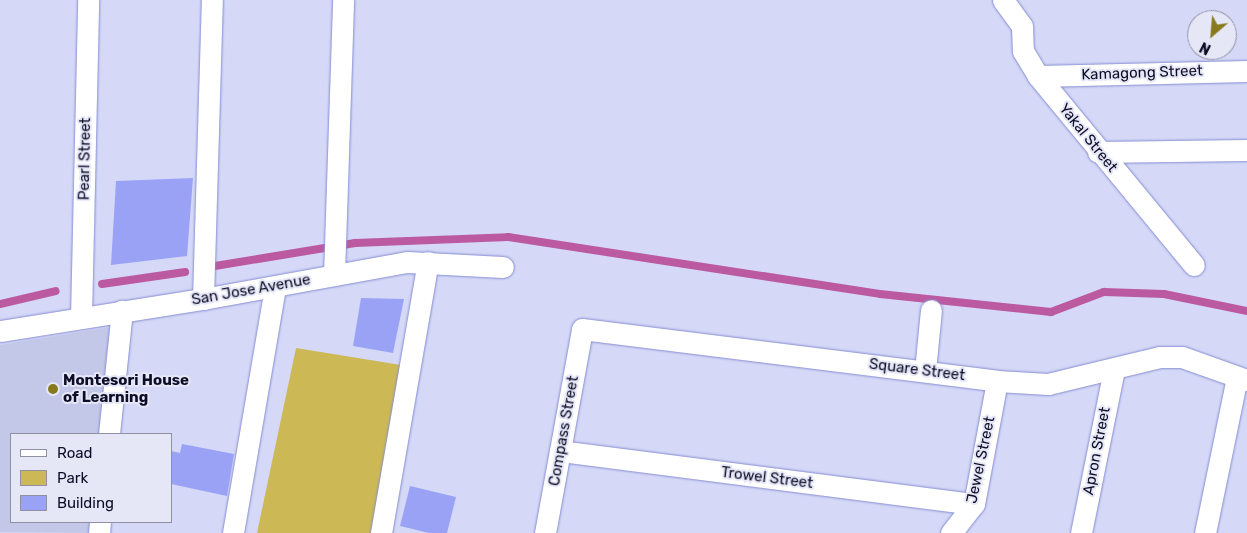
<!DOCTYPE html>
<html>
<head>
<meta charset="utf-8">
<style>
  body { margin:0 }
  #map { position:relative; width:1247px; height:533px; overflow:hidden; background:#d5d9f7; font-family:Rubik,sans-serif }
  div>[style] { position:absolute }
  .built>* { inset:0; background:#c3c8e9 }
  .green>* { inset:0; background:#ccb956 }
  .stream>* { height:8px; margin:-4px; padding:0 4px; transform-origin:4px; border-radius:4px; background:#bb5aa0 }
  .building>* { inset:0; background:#9aa2f6 }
  .roads { filter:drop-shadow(0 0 1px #858cd1) drop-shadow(0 0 1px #858cd1) }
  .minor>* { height:21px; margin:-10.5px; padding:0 10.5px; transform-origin:10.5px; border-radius:10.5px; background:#fff }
  .dots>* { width:14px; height:14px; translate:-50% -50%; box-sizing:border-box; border:2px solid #e5e7f6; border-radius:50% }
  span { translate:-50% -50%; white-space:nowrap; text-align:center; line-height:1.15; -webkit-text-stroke:4px #e5e7f6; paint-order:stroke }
  .street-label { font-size:15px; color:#0d0d27 }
  .poi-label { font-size:15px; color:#0d0d27; font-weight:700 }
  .left { translate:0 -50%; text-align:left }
  .legend { position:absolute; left:10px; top:433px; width:162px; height:90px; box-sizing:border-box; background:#e5e7f6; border:1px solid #8f90a3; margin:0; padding:6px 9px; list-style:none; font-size:15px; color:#0d0d27 }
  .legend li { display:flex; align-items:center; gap:10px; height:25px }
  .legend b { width:25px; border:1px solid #8f90a3 }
  .north { position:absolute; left:1187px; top:10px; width:50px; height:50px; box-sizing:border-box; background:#e5e7f6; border:1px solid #8f90a3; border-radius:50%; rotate:207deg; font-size:14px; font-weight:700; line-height:20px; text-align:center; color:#0d0d27 }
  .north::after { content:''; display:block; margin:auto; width:18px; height:22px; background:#89791e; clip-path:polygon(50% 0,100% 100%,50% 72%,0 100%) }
</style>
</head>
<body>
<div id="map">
  <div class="built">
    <i style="clip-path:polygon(112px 327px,101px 434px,11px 434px,11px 522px,93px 522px,92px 533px,0 532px,0 345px)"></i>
  </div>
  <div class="green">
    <i style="clip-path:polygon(296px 348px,401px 365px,373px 533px,257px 533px)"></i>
  </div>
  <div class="stream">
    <i style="left:215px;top:266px;width:142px;rotate:-9.3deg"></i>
    <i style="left:355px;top:243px;width:153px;rotate:-2.2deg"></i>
    <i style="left:508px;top:237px;width:376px;rotate:8.7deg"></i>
    <i style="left:880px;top:294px;width:172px;rotate:6deg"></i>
    <i style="left:1051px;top:312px;width:57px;rotate:-20.7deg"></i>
    <i style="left:1104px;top:292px;width:60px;rotate:1.9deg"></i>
    <i style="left:1164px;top:294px;width:85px;rotate:11.6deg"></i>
    <i style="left:102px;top:284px;width:84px;rotate:-8.2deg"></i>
    <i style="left:0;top:304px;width:57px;rotate:-13.1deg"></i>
  </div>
  <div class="building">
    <i style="clip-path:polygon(193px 178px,187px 256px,111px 265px,116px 181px)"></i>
    <i style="clip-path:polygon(361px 298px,404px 299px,393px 353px,353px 346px)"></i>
    <i style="clip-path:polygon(182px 444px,234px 454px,227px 496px,171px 484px,171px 451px,180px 453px)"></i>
    <i style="clip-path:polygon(410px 486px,456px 497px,447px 533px,429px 533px,400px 526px)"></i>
  </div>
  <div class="roads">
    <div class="minor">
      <i style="left:1003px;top:0;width:32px;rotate:54deg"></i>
      <i style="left:1022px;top:26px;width:25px;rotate:88deg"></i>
      <i style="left:1023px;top:51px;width:29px;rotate:59deg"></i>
      <i style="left:1038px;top:76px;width:245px;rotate:50.5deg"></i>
      <i style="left:1038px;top:76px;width:209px;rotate:-1.4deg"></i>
      <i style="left:1098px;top:152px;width:149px;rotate:-0.8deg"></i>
      <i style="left:334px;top:275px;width:275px;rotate:-88.1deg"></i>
      <i style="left:203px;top:299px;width:299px;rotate:-88.3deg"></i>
      <i style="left:81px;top:317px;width:317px;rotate:-88.7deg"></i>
      <i style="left:0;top:331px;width:206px;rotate:-9deg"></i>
      <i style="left:203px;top:299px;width:207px;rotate:-10.3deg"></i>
      <i style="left:407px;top:262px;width:96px;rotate:3deg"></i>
      <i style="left:925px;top:371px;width:61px;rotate:-84.4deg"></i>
      <i style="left:109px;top:434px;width:124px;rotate:-84deg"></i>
      <i style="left:560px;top:451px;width:417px;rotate:7.3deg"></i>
      <i style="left:99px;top:533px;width:11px;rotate:-85deg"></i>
      <i style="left:233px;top:533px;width:250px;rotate:-80.3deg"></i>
      <i style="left:381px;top:533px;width:275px;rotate:-80.2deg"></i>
      <i style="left:545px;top:533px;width:207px;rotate:-79.7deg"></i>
      <i style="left:582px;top:329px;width:418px;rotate:7.1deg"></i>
      <i style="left:997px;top:381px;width:51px;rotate:3.4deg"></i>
      <i style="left:1048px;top:384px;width:115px;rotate:-13.6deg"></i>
      <i style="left:1160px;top:357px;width:22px"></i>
      <i style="left:1182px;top:357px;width:69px;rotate:19.5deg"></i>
      <i style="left:951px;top:533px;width:37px;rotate:-52deg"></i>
      <i style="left:974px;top:504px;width:125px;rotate:-79.4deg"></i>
      <i style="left:1081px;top:533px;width:167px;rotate:-78.6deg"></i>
      <i style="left:1205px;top:533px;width:159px;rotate:-78.4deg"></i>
    </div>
  </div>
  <div class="dots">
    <i style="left:53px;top:389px;background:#89791e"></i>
  </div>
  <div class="street-label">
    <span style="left:1142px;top:73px;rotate:-2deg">Kamagong Street</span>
    <span style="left:1088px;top:138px;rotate:51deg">Yakal Street</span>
    <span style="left:85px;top:159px;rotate:-89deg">Pearl Street</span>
    <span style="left:251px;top:290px;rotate:-10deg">San Jose Avenue</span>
    <span style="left:917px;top:370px;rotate:7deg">Square Street</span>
    <span style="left:564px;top:431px;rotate:-80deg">Compass Street</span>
    <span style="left:1097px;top:451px;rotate:-79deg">Apron Street</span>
    <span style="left:981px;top:460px;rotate:-78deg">Jewel Street</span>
    <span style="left:767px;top:478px;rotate:7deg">Trowel Street</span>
  </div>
  <div class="poi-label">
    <span class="left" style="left:63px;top:389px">Montesori House<br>of Learning</span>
  </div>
  <ul class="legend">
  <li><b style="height:6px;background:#fff"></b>Road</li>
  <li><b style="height:14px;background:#ccb956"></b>Park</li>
  <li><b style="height:14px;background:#9aa2f6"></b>Building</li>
  </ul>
  <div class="north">N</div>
</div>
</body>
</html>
